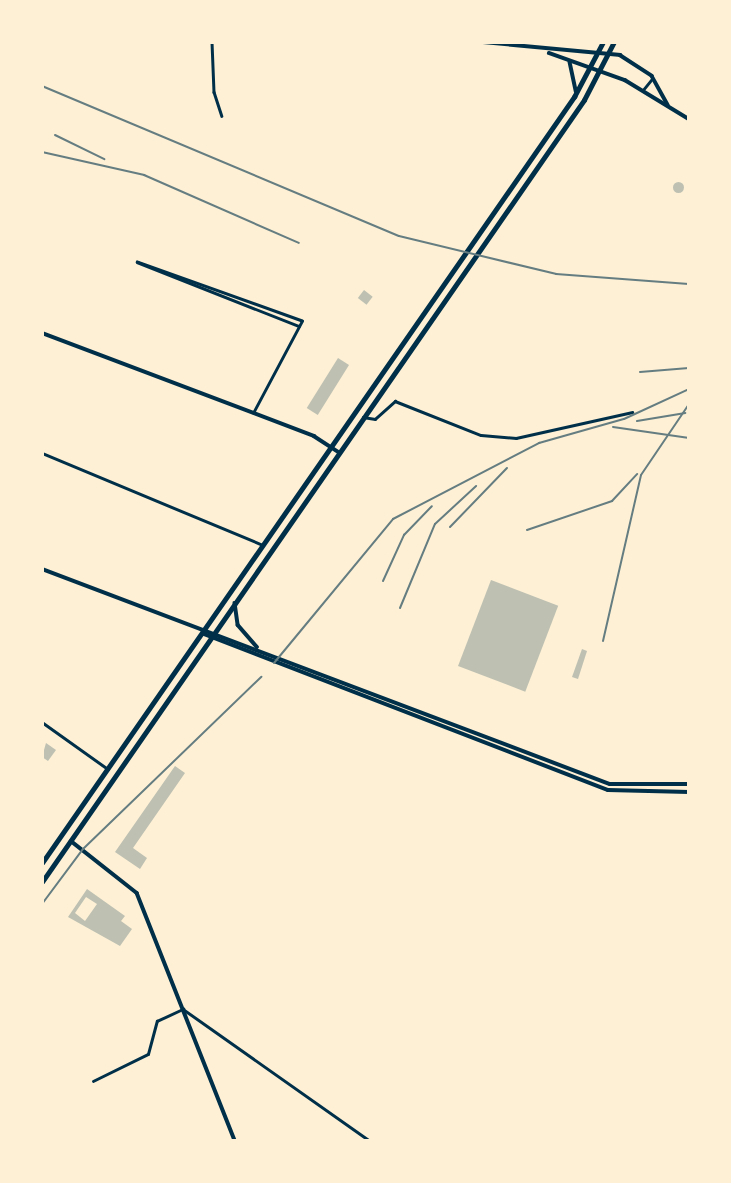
<!DOCTYPE html>
<html>
<head>
<meta charset="utf-8">
<style>
  body { margin:0 }
  #map { position:relative; width:731px; height:1183px; overflow:hidden; background:#fdf0d5; font-family:Helvetica,sans-serif }
  div>[style] { position:absolute }
  .building>* { inset:0; background:#bec0b2; transform-origin:0 0 }
  .round { border-radius:50% }
  .minor>* { height:2.5px; margin:-1.25px; padding:0 1.25px; transform-origin:1.25px; border-radius:1.25px; background:#003049 }
  .tertiary>* { height:3.5px; margin:-1.75px; padding:0 1.75px; transform-origin:1.75px; border-radius:1.75px; background:#003049 }
  .secondary>* { height:3.5px; margin:-1.75px; padding:0 1.75px; transform-origin:1.75px; border-radius:1.75px; background:#003049 }
  .primary>* { height:4.5px; margin:-2.25px; padding:0 2.25px; transform-origin:2.25px; border-radius:2.25px; background:#003049 }
  .rail>* { height:2px; margin:-1px; padding:0 1px; transform-origin:1px; border-radius:1px; background:#657d81 }
  span { translate:-50% -50%; white-space:nowrap; text-align:center; line-height:1.15; -webkit-text-stroke:7px #fdf0d5; paint-order:stroke }
  .frame { position:absolute; inset:0; border:44px solid #fdf0d5; pointer-events:none }
</style>
</head>
<body>
<div id="map">
  <div class="building">
    <i class="round" style="left:672.5px;top:181.5px;width:11px;height:11px"></i>
    <i style="left:364px;top:290px;width:11px;height:10px;rotate:38deg"></i>
    <i style="left:338px;top:358px;width:13px;height:59px;rotate:32deg"></i>
    <i style="left:491px;top:580px;width:72px;height:92px;rotate:21deg"></i>
    <i style="clip-path:polygon(582px 649px,587px 651px,578px 679px,572px 677px)"></i>
    <i style="clip-path:polygon(46px 743px,56px 750px,48px 761px,42px 757px)"></i>
    <i style="clip-path:polygon(175px 766px,185px 773px,133px 848px,147px 858px,140px 869px,115px 852px)"></i>
    <i style="clip-path:polygon(evenodd,87px 889px,125px 916px,121px 921px,132px 929px,120px 946px,68px 917px,87px 889px,86px 897px,97px 904px,85px 921px,75px 913px,86px 897px)"></i>
  </div>
  <div class="minor">
    <i style="left:212px;top:42px;width:50px;rotate:87.7deg"></i>
    <i style="left:214px;top:92px;width:25px;rotate:72deg"></i>
    <i style="left:643px;top:90px;width:14px;rotate:-51deg"></i>
    <i style="left:253px;top:413px;width:104px;rotate:-62deg"></i>
    <i style="left:302px;top:321px;width:175px;rotate:-160.3deg"></i>
    <i style="left:137px;top:262px;width:174px;rotate:21.6deg"></i>
    <i style="left:363px;top:417px;width:12px;rotate:9deg"></i>
    <i style="left:375px;top:419px;width:27px;rotate:-42deg"></i>
    <i style="left:395px;top:401px;width:92px;rotate:21.6deg"></i>
    <i style="left:481px;top:435px;width:35px;rotate:5deg"></i>
    <i style="left:516px;top:438px;width:119px;rotate:-12.6deg"></i>
    <i style="left:42px;top:453px;width:239px;rotate:22.6deg"></i>
    <i style="left:42px;top:722px;width:81px;rotate:35.5deg"></i>
    <i style="left:93px;top:1081px;width:61px;rotate:-26.1deg"></i>
    <i style="left:148px;top:1054px;width:34px;rotate:-75deg"></i>
    <i style="left:157px;top:1021px;width:29px;rotate:-25deg"></i>
    <i style="left:183px;top:1009px;width:229px;rotate:35.2deg"></i>
  </div>
  <div class="tertiary">
    <i style="left:483px;top:42px;width:138px;rotate:5.4deg"></i>
    <i style="left:620px;top:55px;width:38px;rotate:33deg"></i>
    <i style="left:652px;top:76px;width:33px;rotate:61deg"></i>
    <i style="left:549px;top:53px;width:81px;rotate:19.6deg"></i>
    <i style="left:625px;top:80px;width:75px;rotate:31.4deg"></i>
    <i style="left:570px;top:62px;width:30px;rotate:78deg"></i>
    <i style="left:42px;top:333px;width:291px;rotate:20.7deg"></i>
    <i style="left:314px;top:436px;width:30px;rotate:33deg"></i>
    <i style="left:71px;top:841px;width:84px;rotate:38.2deg"></i>
    <i style="left:137px;top:893px;width:267px;rotate:68.4deg"></i>
  </div>
  <div class="secondary">
    <i style="left:42px;top:569px;width:607px;rotate:20.73deg"></i>
    <i style="left:610px;top:784px;width:79px"></i>
    <i style="left:235px;top:603px;width:22px;rotate:82deg"></i>
    <i style="left:238px;top:625px;width:29px;rotate:49deg"></i>
    <i style="left:204px;top:634px;width:433px;rotate:21.1deg"></i>
    <i style="left:608px;top:790px;width:81px;rotate:1.4deg"></i>
  </div>
  <div class="primary">
    <i style="left:42px;top:863px;width:933px;rotate:-55.22deg"></i>
    <i style="left:574px;top:97px;width:62px;rotate:-62.2deg"></i>
    <i style="left:42px;top:882px;width:951px;rotate:-55.27deg"></i>
    <i style="left:584px;top:100px;width:65px;rotate:-62.7deg"></i>
  </div>
  <div class="rail">
    <i style="left:42px;top:86px;width:387px;rotate:22.8deg"></i>
    <i style="left:399px;top:236px;width:162px;rotate:13.6deg"></i>
    <i style="left:556px;top:274px;width:133px;rotate:4.3deg"></i>
    <i style="left:55px;top:135px;width:55px;rotate:26.1deg"></i>
    <i style="left:42px;top:152px;width:105px;rotate:12.7deg"></i>
    <i style="left:144px;top:175px;width:169px;rotate:23.7deg"></i>
    <i style="left:640px;top:372px;width:49px;rotate:-4.7deg"></i>
    <i style="left:637px;top:421px;width:49px;rotate:-9.5deg"></i>
    <i style="left:613px;top:427px;width:77px;rotate:8.2deg"></i>
    <i style="left:450px;top:527px;width:82px;rotate:-46deg"></i>
    <i style="left:527px;top:530px;width:90px;rotate:-18.8deg"></i>
    <i style="left:612px;top:501px;width:37px;rotate:-47deg"></i>
    <i style="left:383px;top:581px;width:51px;rotate:-65.5deg"></i>
    <i style="left:404px;top:535px;width:40px;rotate:-46deg"></i>
    <i style="left:400px;top:608px;width:91px;rotate:-67.4deg"></i>
    <i style="left:435px;top:524px;width:56px;rotate:-42.8deg"></i>
    <i style="left:603px;top:641px;width:170px;rotate:-77.1deg"></i>
    <i style="left:641px;top:475px;width:86px;rotate:-55.9deg"></i>
    <i style="left:274px;top:663px;width:187px;rotate:-50.4deg"></i>
    <i style="left:393px;top:519px;width:165px;rotate:-27.5deg"></i>
    <i style="left:539px;top:443px;width:88px;rotate:-15.8deg"></i>
    <i style="left:624px;top:419px;width:72px;rotate:-24.8deg"></i>
    <i style="left:42px;top:904px;width:69px;rotate:-53.3deg"></i>
    <i style="left:83px;top:849px;width:248px;rotate:-44deg"></i>
  </div>
  <div class="frame"></div>
</div>
</body>
</html>
